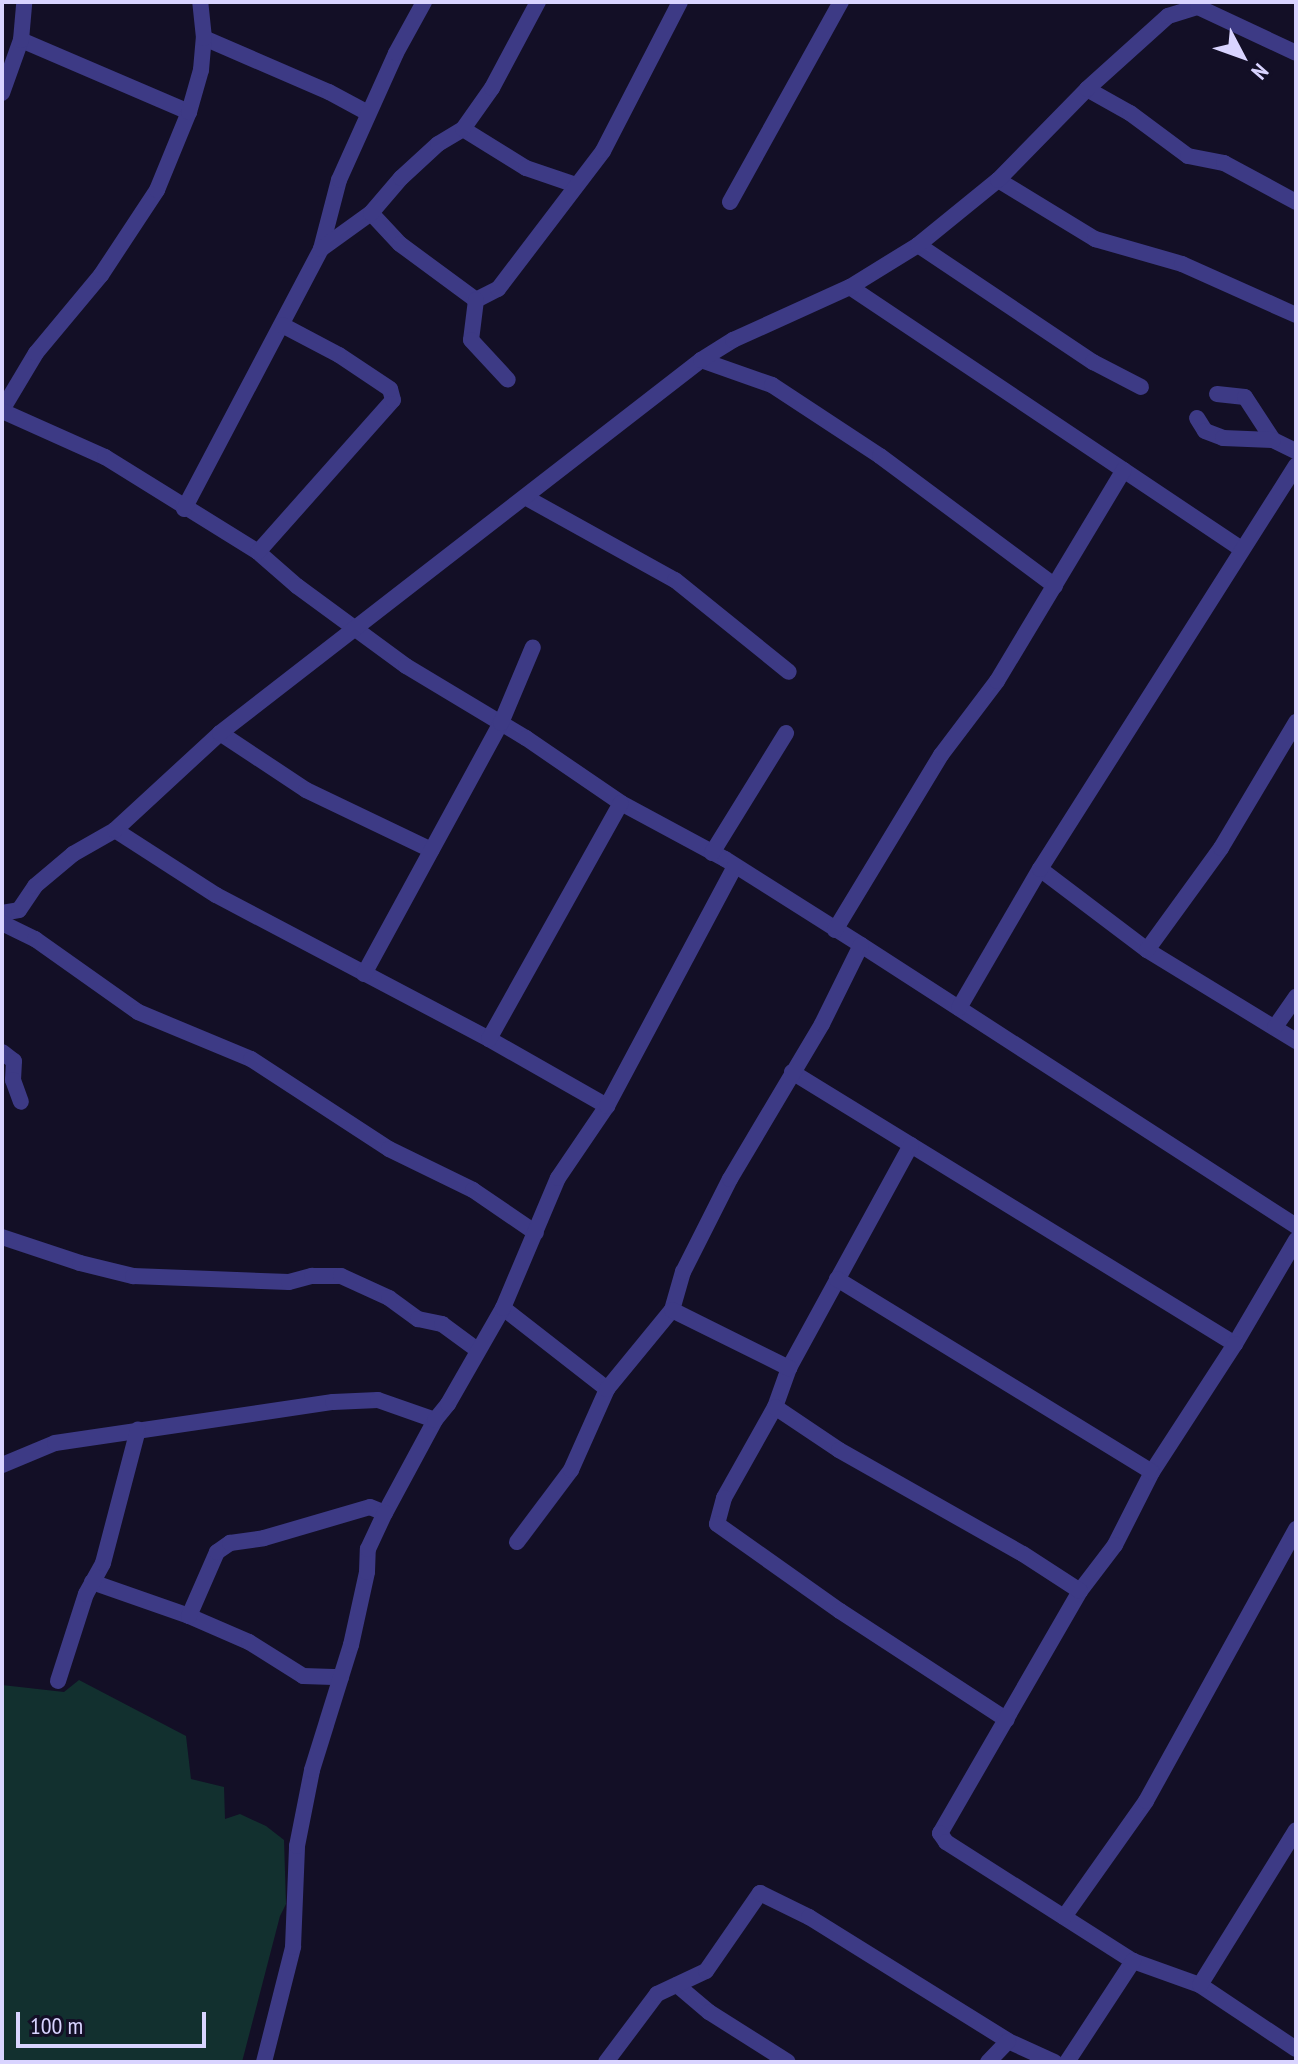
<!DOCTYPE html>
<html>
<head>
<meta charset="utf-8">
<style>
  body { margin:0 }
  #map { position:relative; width:1298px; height:2064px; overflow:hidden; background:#130f26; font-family:"PT Sans Narrow",sans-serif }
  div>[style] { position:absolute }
  .green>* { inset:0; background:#12302f }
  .street>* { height:16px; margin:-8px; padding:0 8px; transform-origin:8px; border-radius:8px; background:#3d3a85 }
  span { translate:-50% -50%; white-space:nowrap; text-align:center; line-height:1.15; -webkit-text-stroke:7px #130f26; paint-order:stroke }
  .frame { position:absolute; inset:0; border:4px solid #d9d4ff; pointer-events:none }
  .north { position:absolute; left:1202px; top:16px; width:80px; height:80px; -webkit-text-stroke:6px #130f26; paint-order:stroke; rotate:131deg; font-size:22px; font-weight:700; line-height:32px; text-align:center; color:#d9d4ff }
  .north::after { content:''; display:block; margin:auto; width:28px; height:36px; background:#d9d4ff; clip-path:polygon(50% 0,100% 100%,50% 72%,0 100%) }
  .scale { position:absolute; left:16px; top:2012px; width:190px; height:36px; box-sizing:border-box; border:4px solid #d9d4ff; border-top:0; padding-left:10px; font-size:24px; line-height:28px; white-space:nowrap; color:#d9d4ff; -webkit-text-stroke:6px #130f26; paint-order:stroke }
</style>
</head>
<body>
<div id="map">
  <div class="green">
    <i style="clip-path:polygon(79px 1680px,186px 1736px,191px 1779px,224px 1787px,225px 1819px,240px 1814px,266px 1826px,284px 1840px,286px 1904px,280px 1916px,242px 2062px,2px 2062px,2px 1685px,64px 1692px)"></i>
  </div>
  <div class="street">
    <i style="left:204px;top:38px;width:136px;rotate:23.4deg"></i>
    <i style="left:329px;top:92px;width:44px;rotate:28.3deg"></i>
    <i style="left:21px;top:40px;width:183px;rotate:23.2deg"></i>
    <i style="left:1087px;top:89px;width:49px;rotate:29.2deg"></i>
    <i style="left:1130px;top:113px;width:72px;rotate:36.6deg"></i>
    <i style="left:1188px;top:156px;width:37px;rotate:11deg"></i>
    <i style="left:1224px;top:163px;width:82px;rotate:28.4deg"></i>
    <i style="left:2px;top:93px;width:56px;rotate:-70.3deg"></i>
    <i style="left:21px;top:40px;width:38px;rotate:-85deg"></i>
    <i style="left:463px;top:129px;width:74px;rotate:31.8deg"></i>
    <i style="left:526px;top:168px;width:53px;rotate:18.8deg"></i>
    <i style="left:998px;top:180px;width:114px;rotate:31.3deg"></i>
    <i style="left:1095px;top:239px;width:91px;rotate:16deg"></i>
    <i style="left:1182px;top:264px;width:125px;rotate:24.1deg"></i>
    <i style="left:730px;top:202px;width:229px;rotate:-61deg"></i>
    <i style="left:371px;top:213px;width:42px;rotate:46.9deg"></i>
    <i style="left:400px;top:244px;width:94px;rotate:36.4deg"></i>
    <i style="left:476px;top:300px;width:25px;rotate:-27deg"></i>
    <i style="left:498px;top:289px;width:173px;rotate:-52.7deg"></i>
    <i style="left:603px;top:151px;width:168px;rotate:-62.7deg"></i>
    <i style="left:918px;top:245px;width:211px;rotate:33.8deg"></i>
    <i style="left:1093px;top:362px;width:54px;rotate:27.5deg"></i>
    <i style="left:321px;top:249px;width:71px;rotate:-75.4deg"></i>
    <i style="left:339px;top:180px;width:139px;rotate:-65.8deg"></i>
    <i style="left:396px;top:53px;width:58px;rotate:-61.2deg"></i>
    <i style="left:850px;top:287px;width:471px;rotate:33.8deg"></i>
    <i style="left:476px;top:300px;width:40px;rotate:97.1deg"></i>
    <i style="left:471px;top:340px;width:54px;rotate:47.2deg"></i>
    <i style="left:701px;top:360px;width:75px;rotate:19.4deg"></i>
    <i style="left:772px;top:385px;width:129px;rotate:33.3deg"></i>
    <i style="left:880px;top:456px;width:218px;rotate:36.6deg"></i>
    <i style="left:1217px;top:394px;width:28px;rotate:6deg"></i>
    <i style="left:1245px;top:397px;width:51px;rotate:56.9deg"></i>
    <i style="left:1273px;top:440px;width:25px;rotate:26deg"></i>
    <i style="left:2px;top:410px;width:66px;rotate:-59.2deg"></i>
    <i style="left:36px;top:353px;width:102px;rotate:-50.2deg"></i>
    <i style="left:101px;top:275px;width:102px;rotate:-56.6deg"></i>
    <i style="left:157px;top:190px;width:84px;rotate:-67.7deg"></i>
    <i style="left:189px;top:112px;width:44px;rotate:-74.1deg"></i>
    <i style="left:201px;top:70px;width:32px;rotate:-85deg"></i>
    <i style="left:204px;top:38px;width:36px;rotate:-96deg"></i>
    <i style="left:2px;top:411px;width:113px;rotate:24.1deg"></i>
    <i style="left:105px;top:457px;width:180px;rotate:31.8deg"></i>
    <i style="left:258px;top:552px;width:52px;rotate:41.1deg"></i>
    <i style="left:297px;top:586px;width:135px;rotate:36.3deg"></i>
    <i style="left:406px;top:666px;width:140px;rotate:31deg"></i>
    <i style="left:526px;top:738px;width:115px;rotate:34.4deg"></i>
    <i style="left:621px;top:803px;width:118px;rotate:28.3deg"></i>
    <i style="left:725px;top:859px;width:161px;rotate:32.3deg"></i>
    <i style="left:861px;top:945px;width:518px;rotate:32.86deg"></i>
    <i style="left:1197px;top:418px;width:15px;rotate:58deg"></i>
    <i style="left:1205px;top:431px;width:19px;rotate:21deg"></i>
    <i style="left:1223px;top:438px;width:50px;rotate:2.3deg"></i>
    <i style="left:525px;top:497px;width:171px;rotate:29deg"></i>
    <i style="left:675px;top:580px;width:146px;rotate:38.9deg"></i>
    <i style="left:184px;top:509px;width:294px;rotate:-62.2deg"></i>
    <i style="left:321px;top:249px;width:62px;rotate:-35.8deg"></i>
    <i style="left:371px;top:213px;width:46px;rotate:-49.4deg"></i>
    <i style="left:401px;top:178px;width:50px;rotate:-42.6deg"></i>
    <i style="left:438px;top:144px;width:29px;rotate:-31deg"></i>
    <i style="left:463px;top:129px;width:50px;rotate:-54.7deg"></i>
    <i style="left:492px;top:88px;width:98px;rotate:-61.9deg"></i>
    <i style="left:258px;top:552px;width:203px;rotate:-48.4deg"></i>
    <i style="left:393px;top:400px;width:11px;rotate:-105deg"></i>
    <i style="left:390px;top:389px;width:61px;rotate:-146.3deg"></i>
    <i style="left:339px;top:355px;width:64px;rotate:-152.2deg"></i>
    <i style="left:220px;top:733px;width:103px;rotate:33.5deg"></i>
    <i style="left:306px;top:790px;width:139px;rotate:25.6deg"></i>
    <i style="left:115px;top:830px;width:120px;rotate:32.8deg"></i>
    <i style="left:216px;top:895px;width:309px;rotate:27.8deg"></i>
    <i style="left:489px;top:1039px;width:136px;rotate:29.6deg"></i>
    <i style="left:712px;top:853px;width:141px;rotate:-58.3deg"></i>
    <i style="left:1040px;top:869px;width:134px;rotate:37.1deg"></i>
    <i style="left:1147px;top:950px;width:175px;rotate:31.4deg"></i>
    <i style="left:2px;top:913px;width:17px;rotate:-10deg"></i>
    <i style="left:19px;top:910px;width:29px;rotate:-56deg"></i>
    <i style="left:35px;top:886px;width:50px;rotate:-40.1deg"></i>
    <i style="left:73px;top:854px;width:48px;rotate:-29.7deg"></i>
    <i style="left:115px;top:830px;width:143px;rotate:-42.7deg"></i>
    <i style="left:220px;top:733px;width:609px;rotate:-37.79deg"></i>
    <i style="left:701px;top:360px;width:38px;rotate:-32deg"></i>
    <i style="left:733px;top:340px;width:128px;rotate:-24.4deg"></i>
    <i style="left:850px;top:287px;width:80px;rotate:-31.7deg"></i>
    <i style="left:918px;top:245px;width:103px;rotate:-39.1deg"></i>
    <i style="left:998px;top:180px;width:127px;rotate:-45.6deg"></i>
    <i style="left:1087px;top:89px;width:109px;rotate:-42deg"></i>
    <i style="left:1168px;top:16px;width:31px;rotate:-17deg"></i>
    <i style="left:1198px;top:7px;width:108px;rotate:25.1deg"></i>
    <i style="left:2px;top:923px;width:37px;rotate:26deg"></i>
    <i style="left:35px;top:939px;width:126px;rotate:35.3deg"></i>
    <i style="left:138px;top:1012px;width:122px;rotate:22.6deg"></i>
    <i style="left:251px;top:1059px;width:165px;rotate:33.1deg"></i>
    <i style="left:389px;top:1149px;width:93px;rotate:26deg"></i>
    <i style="left:473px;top:1190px;width:76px;rotate:34.3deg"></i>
    <i style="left:835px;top:930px;width:205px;rotate:-58.8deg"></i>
    <i style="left:941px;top:755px;width:93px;rotate:-52.9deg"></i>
    <i style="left:997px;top:681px;width:246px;rotate:-59deg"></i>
    <i style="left:1147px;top:950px;width:126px;rotate:-54deg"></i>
    <i style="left:1221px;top:848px;width:147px;rotate:-59.2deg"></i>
    <i style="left:364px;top:974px;width:286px;rotate:-61.4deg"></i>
    <i style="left:501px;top:723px;width:82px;rotate:-67.2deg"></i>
    <i style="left:959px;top:1008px;width:161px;rotate:-59.8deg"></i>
    <i style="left:1040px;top:869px;width:478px;rotate:-57.6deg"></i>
    <i style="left:1275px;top:1027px;width:37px;rotate:-55deg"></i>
    <i style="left:489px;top:1039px;width:270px;rotate:-60.8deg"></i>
    <i style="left:2px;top:1052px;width:15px;rotate:37deg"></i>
    <i style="left:14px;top:1061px;width:19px;rotate:93deg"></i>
    <i style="left:13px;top:1080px;width:23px;rotate:70deg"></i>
    <i style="left:792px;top:1072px;width:520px;rotate:31.55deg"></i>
    <i style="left:911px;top:1145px;width:254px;rotate:118.7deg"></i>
    <i style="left:789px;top:1368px;width:41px;rotate:109.7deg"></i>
    <i style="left:775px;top:1407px;width:104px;rotate:119.3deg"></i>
    <i style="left:724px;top:1498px;width:27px;rotate:105deg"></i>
    <i style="left:717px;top:1524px;width:151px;rotate:35.3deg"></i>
    <i style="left:840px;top:1611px;width:199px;rotate:33.1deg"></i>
    <i style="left:2px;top:1237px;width:82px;rotate:18.4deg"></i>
    <i style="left:80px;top:1263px;width:55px;rotate:13.8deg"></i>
    <i style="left:133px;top:1276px;width:156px;rotate:2.2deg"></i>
    <i style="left:289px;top:1282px;width:24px;rotate:-15deg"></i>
    <i style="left:312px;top:1276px;width:29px"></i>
    <i style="left:341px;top:1276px;width:53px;rotate:24.6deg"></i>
    <i style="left:389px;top:1298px;width:36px;rotate:36deg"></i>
    <i style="left:418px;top:1319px;width:25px;rotate:12deg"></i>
    <i style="left:442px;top:1324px;width:42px;rotate:36.3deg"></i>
    <i style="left:1296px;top:1240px;width:121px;rotate:120.4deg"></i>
    <i style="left:1235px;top:1344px;width:153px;rotate:123deg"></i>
    <i style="left:1152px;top:1472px;width:82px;rotate:116.9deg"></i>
    <i style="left:1115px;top:1545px;width:58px;rotate:127.3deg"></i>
    <i style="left:1080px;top:1591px;width:280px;rotate:120deg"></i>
    <i style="left:940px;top:1833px;width:11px;rotate:56deg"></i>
    <i style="left:946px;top:1842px;width:222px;rotate:32.5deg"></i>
    <i style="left:1133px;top:1961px;width:71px;rotate:19.7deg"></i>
    <i style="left:1200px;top:1985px;width:115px;rotate:33.7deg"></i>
    <i style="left:837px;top:1279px;width:369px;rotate:31.5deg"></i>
    <i style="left:503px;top:1308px;width:132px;rotate:37.9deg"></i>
    <i style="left:672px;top:1310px;width:40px;rotate:-74deg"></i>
    <i style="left:683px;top:1272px;width:104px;rotate:-63.2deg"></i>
    <i style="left:730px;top:1179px;width:180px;rotate:-59.3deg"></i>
    <i style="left:822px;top:1024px;width:88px;rotate:-63.7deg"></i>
    <i style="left:775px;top:1407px;width:77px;rotate:33.9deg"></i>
    <i style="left:839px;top:1450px;width:211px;rotate:29.5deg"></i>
    <i style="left:1023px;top:1554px;width:68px;rotate:33deg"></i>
    <i style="left:2px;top:1465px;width:57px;rotate:-22.5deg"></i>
    <i style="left:55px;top:1443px;width:281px;rotate:-8.4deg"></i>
    <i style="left:333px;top:1402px;width:45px;rotate:-2.5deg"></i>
    <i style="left:378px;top:1400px;width:60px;rotate:19.3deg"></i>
    <i style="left:517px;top:1542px;width:90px;rotate:-53.1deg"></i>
    <i style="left:571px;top:1470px;width:89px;rotate:-66deg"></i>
    <i style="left:607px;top:1389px;width:102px;rotate:-50.6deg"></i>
    <i style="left:672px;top:1310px;width:131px;rotate:26.4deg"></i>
    <i style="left:92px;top:1582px;width:103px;rotate:19.3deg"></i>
    <i style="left:189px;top:1616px;width:65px;rotate:23.4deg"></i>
    <i style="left:249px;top:1642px;width:64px;rotate:32.2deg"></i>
    <i style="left:303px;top:1676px;width:38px;rotate:2deg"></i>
    <i style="left:189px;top:1616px;width:70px;rotate:-66.4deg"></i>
    <i style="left:217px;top:1552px;width:16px;rotate:-35deg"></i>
    <i style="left:230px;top:1543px;width:34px;rotate:-8deg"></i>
    <i style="left:264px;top:1538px;width:110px;rotate:-16.3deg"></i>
    <i style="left:370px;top:1507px;width:16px;rotate:22deg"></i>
    <i style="left:385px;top:1513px;width:106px;rotate:-61.7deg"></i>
    <i style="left:435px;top:1420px;width:21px;rotate:-51deg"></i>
    <i style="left:448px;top:1404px;width:111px;rotate:-60.2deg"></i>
    <i style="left:503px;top:1308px;width:141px;rotate:-67.1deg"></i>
    <i style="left:558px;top:1178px;width:87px;rotate:-55.8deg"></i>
    <i style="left:607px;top:1106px;width:272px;rotate:-61.9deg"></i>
    <i style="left:58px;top:1681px;width:91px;rotate:-72.2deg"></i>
    <i style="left:86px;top:1594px;width:35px;rotate:-61deg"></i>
    <i style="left:103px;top:1563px;width:138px;rotate:-75.3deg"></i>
    <i style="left:1064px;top:1917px;width:142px;rotate:-54.7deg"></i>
    <i style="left:1146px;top:1801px;width:311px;rotate:-61.1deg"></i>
    <i style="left:677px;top:1985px;width:42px;rotate:40.2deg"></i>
    <i style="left:709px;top:2012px;width:93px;rotate:32.3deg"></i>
    <i style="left:1200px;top:1985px;width:182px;rotate:-58.2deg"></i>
    <i style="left:264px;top:2062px;width:119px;rotate:-75.8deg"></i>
    <i style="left:293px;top:1947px;width:101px;rotate:-87.7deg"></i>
    <i style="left:297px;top:1846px;width:77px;rotate:-78.8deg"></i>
    <i style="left:312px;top:1770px;width:131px;rotate:-72.7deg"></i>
    <i style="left:351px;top:1645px;width:75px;rotate:-77.6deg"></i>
    <i style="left:367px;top:1572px;width:23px;rotate:-88deg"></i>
    <i style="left:368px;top:1549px;width:40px;rotate:-65deg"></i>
    <i style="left:606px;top:2062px;width:85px;rotate:-53.1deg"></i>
    <i style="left:657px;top:1994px;width:54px;rotate:-25.1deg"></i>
    <i style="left:706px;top:1971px;width:95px;rotate:-55.3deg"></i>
    <i style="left:760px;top:1893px;width:55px;rotate:26.1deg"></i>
    <i style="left:809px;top:1917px;width:234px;rotate:31.9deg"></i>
    <i style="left:1008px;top:2041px;width:51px;rotate:24.5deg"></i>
    <i style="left:988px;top:2062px;width:29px;rotate:-46deg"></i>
    <i style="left:1067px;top:2062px;width:121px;rotate:-56.8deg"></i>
  </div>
  <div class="frame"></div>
  <div class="north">N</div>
  <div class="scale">100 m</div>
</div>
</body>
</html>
